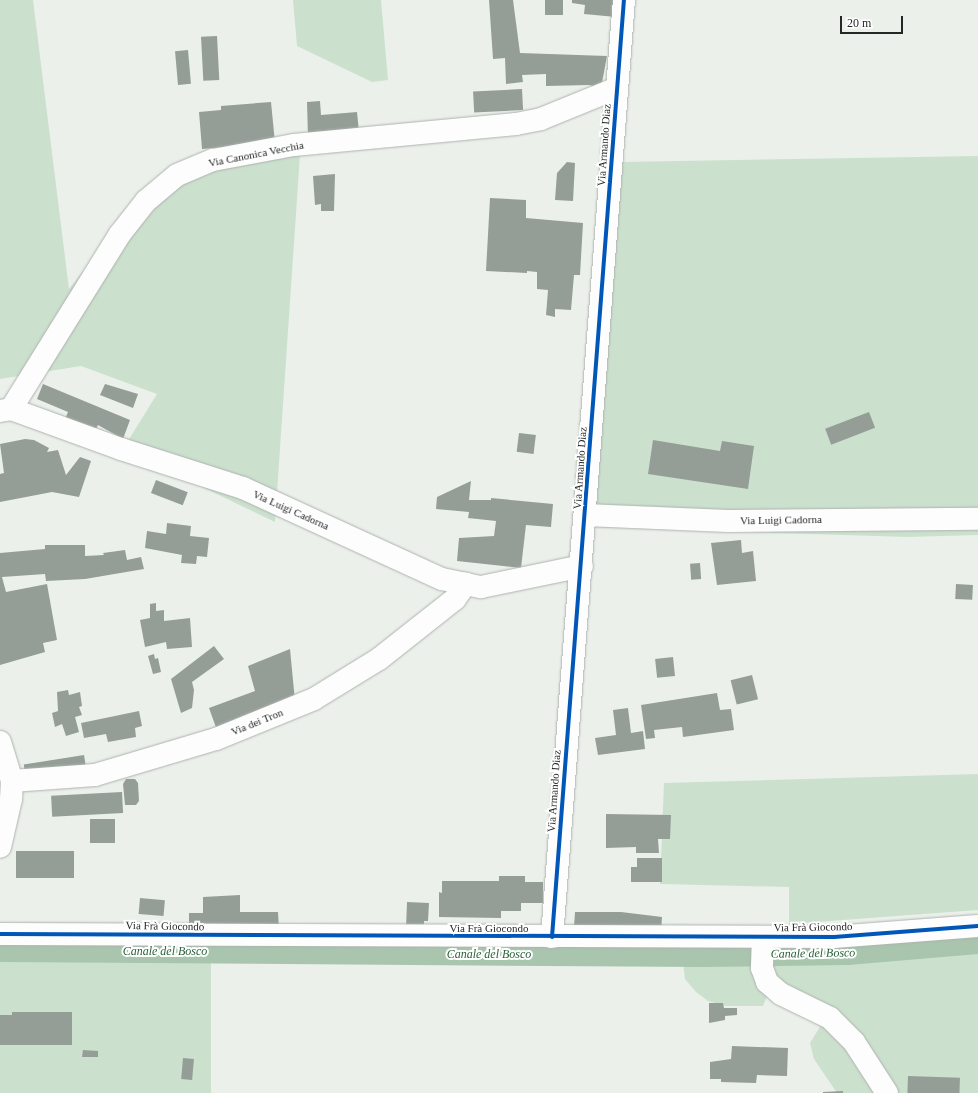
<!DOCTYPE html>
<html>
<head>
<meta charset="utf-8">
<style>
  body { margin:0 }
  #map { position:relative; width:978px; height:1093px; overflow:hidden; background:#ebf0eb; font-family:"Times New Roman",serif }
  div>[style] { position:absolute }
  .green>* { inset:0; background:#cbe1ce; transform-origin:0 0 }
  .canal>* { height:22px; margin:-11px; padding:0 11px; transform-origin:11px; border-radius:11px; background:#a9c5ae }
  .building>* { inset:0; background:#949e96; transform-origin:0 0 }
  .roads { filter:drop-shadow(0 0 1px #afb2af) drop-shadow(0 0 1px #afb2af) }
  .minor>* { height:22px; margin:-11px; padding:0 11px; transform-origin:11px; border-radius:11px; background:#fcfdfc }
  .cycleway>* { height:4px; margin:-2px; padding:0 2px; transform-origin:2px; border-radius:2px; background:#0057b8 }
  span { translate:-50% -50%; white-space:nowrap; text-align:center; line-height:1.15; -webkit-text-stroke:4px #fff; paint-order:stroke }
  .street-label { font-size:11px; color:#242725 }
  .water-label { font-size:12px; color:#286138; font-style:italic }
  .scale { position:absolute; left:840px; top:16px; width:63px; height:18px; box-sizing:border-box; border:2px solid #242725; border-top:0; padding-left:5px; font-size:12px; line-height:14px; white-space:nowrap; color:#242725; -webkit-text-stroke:3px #fff; paint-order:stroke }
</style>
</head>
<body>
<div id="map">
  <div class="green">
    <i style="clip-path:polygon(0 0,33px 0,69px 289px,165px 170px,300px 155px,275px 522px,123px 449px,157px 394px,81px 366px,0 379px)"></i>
    <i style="clip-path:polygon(293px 0,381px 0,388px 80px,372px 82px,297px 46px)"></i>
    <i style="clip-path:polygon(978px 156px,978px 535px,908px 537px,592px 527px,620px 162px)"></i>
    <i style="clip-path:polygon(978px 774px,978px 910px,789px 924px,789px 887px,660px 884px,664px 783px)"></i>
    <i style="clip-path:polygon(978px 948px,978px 1093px,837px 1093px,814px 1059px,810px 1043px,828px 1014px,770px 989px,763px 1006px,726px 1006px,708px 1001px,696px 992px,685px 979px,683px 962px,805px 962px)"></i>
    <i style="left:0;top:961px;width:211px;height:132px"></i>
  </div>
  <div class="canal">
    <i style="left:0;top:951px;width:704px;rotate:0.41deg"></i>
    <i style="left:704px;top:956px;width:144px;rotate:-0.8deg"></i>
    <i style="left:848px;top:954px;width:130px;rotate:-4.8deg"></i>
  </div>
  <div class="building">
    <i style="clip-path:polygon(489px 0,513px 0,520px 53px,607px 56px,601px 88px,589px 85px,546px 86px,546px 74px,522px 75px,523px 82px,506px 84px,505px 58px,493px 59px)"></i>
    <i style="left:545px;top:0;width:18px;height:15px"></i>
    <i style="clip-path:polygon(572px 0,617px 0,616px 17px,584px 14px,585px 5px,572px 3px)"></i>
    <i style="left:217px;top:36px;width:44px;height:16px;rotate:87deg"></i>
    <i style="left:188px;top:50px;width:34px;height:13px;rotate:85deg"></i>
    <i style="left:522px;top:89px;width:21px;height:49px;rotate:87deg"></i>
    <i style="clip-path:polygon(320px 101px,321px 115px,357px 112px,359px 132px,308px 137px,307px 102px)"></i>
    <i style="clip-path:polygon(271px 102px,275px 143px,202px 149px,199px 112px,221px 110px,221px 106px)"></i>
    <i style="clip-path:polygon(567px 162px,575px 163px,573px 201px,555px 200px,557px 173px)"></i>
    <i style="clip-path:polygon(335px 174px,334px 211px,321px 211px,321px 204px,315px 205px,313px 176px)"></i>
    <i style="clip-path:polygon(490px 198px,526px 200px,526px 218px,583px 223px,580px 275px,574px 275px,571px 310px,555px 309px,555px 317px,546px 315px,548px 290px,537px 289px,537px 272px,527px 271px,527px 273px,486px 271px)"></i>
    <i style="clip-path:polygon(43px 384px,130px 420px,123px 439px,98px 425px,95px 431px,65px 419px,68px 412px,37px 399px)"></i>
    <i style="clip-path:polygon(105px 384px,138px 394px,133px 408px,100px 395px)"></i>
    <i style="left:869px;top:412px;width:17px;height:47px;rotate:69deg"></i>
    <i style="left:519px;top:433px;width:17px;height:19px;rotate:7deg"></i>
    <i style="clip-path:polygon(25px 439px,34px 440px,49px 448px,47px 452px,58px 450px,66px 475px,80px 457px,91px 461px,79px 497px,52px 492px,0 502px,0 474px,4px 473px,0 444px)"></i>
    <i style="clip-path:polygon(653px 440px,720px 451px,722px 441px,754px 446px,748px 489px,648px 474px)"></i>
    <i style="left:156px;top:480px;width:34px;height:14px;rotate:21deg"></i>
    <i style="clip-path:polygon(471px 481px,469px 500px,491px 500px,491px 498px,553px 504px,551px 527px,526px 525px,521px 568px,457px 561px,459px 538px,494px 536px,496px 521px,468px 518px,469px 512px,436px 509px,437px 497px)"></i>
    <i style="clip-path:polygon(167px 523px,191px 526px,190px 536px,209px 538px,207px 557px,197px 556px,196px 564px,181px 563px,182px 555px,145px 548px,147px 531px,166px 534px)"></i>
    <i style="clip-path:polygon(741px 540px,742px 553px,753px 551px,756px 581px,717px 585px,711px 543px)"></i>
    <i style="clip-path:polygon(45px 545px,85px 545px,85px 556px,104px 555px,103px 553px,125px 550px,127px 560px,141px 557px,144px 569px,85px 579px,46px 581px,45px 574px,2px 577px,6px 592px,47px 584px,57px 640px,43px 643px,45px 652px,0 665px,0 553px,45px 549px)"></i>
    <i style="left:700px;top:563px;width:16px;height:10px;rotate:86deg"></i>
    <i style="left:956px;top:584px;width:17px;height:15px;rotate:3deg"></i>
    <i style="clip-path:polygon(156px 603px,156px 611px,164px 610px,164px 621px,190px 618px,192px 647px,167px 649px,166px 642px,145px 647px,140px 620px,150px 618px,150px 604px)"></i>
    <i style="clip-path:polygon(214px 646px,224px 659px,192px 682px,194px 690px,192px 708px,181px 713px,171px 679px)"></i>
    <i style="clip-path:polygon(290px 649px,295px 701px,218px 733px,209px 708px,255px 691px,248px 666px)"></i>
    <i style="clip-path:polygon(154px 654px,155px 659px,158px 658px,161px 672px,153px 674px,148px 656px)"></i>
    <i style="left:673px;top:657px;width:19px;height:18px;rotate:84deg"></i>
    <i style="left:752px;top:675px;width:25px;height:22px;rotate:76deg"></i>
    <i style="clip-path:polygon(68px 690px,69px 695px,80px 692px,82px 706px,79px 707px,82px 715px,75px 717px,79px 732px,66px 736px,62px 724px,55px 727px,52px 713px,58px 711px,57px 692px)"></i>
    <i style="clip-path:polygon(717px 693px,720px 710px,731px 709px,734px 730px,683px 737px,682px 727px,654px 730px,655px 738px,646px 739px,641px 705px)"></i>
    <i style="clip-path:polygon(628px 708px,631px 733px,643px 731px,645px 749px,598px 755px,595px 738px,616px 735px,613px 710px)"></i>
    <i style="clip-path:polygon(139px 711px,142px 726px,135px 728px,136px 737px,108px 742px,106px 734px,84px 738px,81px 723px)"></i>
    <i style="left:84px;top:755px;width:18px;height:61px;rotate:81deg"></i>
    <i style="clip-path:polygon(126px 779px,135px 779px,138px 783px,139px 801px,136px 805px,125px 805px,123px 784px)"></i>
    <i style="left:122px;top:792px;width:21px;height:71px;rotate:87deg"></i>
    <i style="clip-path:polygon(606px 814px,671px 815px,670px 839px,658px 839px,659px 853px,636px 853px,636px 847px,606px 848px)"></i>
    <i style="left:90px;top:819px;width:25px;height:24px"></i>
    <i style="left:16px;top:851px;width:58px;height:27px"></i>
    <i style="clip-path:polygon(637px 858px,662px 858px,662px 882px,631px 882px,631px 867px,637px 867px)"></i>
    <i style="clip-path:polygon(499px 876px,525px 876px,525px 882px,543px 882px,543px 903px,521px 903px,521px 911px,501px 911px,501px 918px,439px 917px,439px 892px,442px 893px,442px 881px,499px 881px)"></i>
    <i style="clip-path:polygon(240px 895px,240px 912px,278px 912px,279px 929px,189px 930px,189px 913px,203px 913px,203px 897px)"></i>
    <i style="left:140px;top:898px;width:25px;height:16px;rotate:5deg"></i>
    <i style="clip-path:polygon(407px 902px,429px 903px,428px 921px,424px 921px,424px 929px,406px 929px)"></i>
    <i style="clip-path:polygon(575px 912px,621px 912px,662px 917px,661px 934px,574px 927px)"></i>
    <i style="clip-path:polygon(709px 1003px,723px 1003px,724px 1008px,737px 1008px,737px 1015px,725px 1016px,725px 1020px,709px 1023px)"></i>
    <i style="clip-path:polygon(12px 1012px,72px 1012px,72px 1045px,0 1045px,0 1015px,12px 1015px)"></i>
    <i style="clip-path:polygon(732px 1046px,788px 1048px,787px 1076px,757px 1075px,756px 1083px,721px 1082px,721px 1079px,710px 1079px,710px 1062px,731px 1059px)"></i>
    <i style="clip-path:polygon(83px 1050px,98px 1051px,98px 1057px,82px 1057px)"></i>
    <i style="left:183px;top:1058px;width:11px;height:21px;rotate:5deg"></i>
    <i style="left:908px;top:1076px;width:52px;height:17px;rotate:2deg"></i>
    <i style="clip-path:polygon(843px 1091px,843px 1093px,823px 1093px,823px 1092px)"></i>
  </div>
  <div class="roads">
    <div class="minor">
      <i style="left:11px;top:409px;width:206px;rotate:-58.1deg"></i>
      <i style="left:120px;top:234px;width:42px;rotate:-51.8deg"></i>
      <i style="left:146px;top:201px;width:40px;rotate:-40deg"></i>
      <i style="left:177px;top:175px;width:39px;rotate:-23deg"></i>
      <i style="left:213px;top:160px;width:82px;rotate:-10.5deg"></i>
      <i style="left:294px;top:145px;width:223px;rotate:-5.4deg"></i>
      <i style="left:516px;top:124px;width:25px;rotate:-11deg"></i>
      <i style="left:541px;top:119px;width:82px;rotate:-22.2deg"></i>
      <i style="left:0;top:411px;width:11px;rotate:-10deg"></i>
      <i style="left:11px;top:409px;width:117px;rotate:20deg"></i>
      <i style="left:121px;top:449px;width:128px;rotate:17.7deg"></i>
      <i style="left:243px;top:488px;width:219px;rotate:24.6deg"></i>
      <i style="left:442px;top:579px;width:40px;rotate:12deg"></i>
      <i style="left:481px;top:587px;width:103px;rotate:-11.7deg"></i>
      <i style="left:585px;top:515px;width:143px;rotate:2.4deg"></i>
      <i style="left:728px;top:521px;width:250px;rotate:-0.5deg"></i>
      <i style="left:0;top:742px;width:41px;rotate:72.9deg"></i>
      <i style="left:12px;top:781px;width:18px;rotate:93deg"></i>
      <i style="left:11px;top:799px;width:49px;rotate:102.9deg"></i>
      <i style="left:12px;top:781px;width:83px;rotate:-4.1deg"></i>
      <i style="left:95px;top:775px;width:126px;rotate:-16.6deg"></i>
      <i style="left:216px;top:739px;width:106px;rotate:-22.2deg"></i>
      <i style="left:314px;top:699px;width:76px;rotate:-31.6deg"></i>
      <i style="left:379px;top:659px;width:97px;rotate:-38.3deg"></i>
      <i style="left:455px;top:599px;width:19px;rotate:-55deg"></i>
      <i style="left:0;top:934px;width:834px;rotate:0.21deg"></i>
      <i style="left:834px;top:937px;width:144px;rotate:-4.4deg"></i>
      <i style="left:552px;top:937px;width:940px;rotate:-85.61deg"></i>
      <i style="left:763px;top:937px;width:31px;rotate:92deg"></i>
      <i style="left:762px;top:968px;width:15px;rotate:70deg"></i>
      <i style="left:767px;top:982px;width:18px;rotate:41deg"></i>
      <i style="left:781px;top:994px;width:55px;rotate:26.1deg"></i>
      <i style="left:830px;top:1018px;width:34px;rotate:45deg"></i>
      <i style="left:854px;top:1042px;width:61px;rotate:57.1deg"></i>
    </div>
  </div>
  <div class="cycleway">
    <i style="left:0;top:934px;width:834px;rotate:0.21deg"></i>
    <i style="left:834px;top:937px;width:144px;rotate:-4.4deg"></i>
    <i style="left:552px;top:937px;width:940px;rotate:-85.61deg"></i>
  </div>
  <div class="street-label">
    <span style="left:604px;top:145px;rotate:-86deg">Via Armando Diaz</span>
    <span style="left:256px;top:154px;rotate:-11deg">Via Canonica Vecchia</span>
    <span style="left:580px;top:468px;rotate:-86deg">Via Armando Diaz</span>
    <span style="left:291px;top:510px;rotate:24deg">Via Luigi Cadorna</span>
    <span style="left:781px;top:520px;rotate:-1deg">Via Luigi Cadorna</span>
    <span style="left:257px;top:722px;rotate:-22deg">Via dei Tron</span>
    <span style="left:554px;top:791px;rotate:-86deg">Via Armando Diaz</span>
    <span style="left:165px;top:926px;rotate:1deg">Via Frà Giocondo</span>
    <span style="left:813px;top:927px;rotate:-1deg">Via Frà Giocondo</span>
    <span style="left:489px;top:928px">Via Frà Giocondo</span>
  </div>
  <div class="water-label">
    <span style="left:165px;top:952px">Canale del Bosco</span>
    <span style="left:813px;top:954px;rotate:-1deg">Canale del Bosco</span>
    <span style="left:489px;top:955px">Canale del Bosco</span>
  </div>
  <div class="scale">20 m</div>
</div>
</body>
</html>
